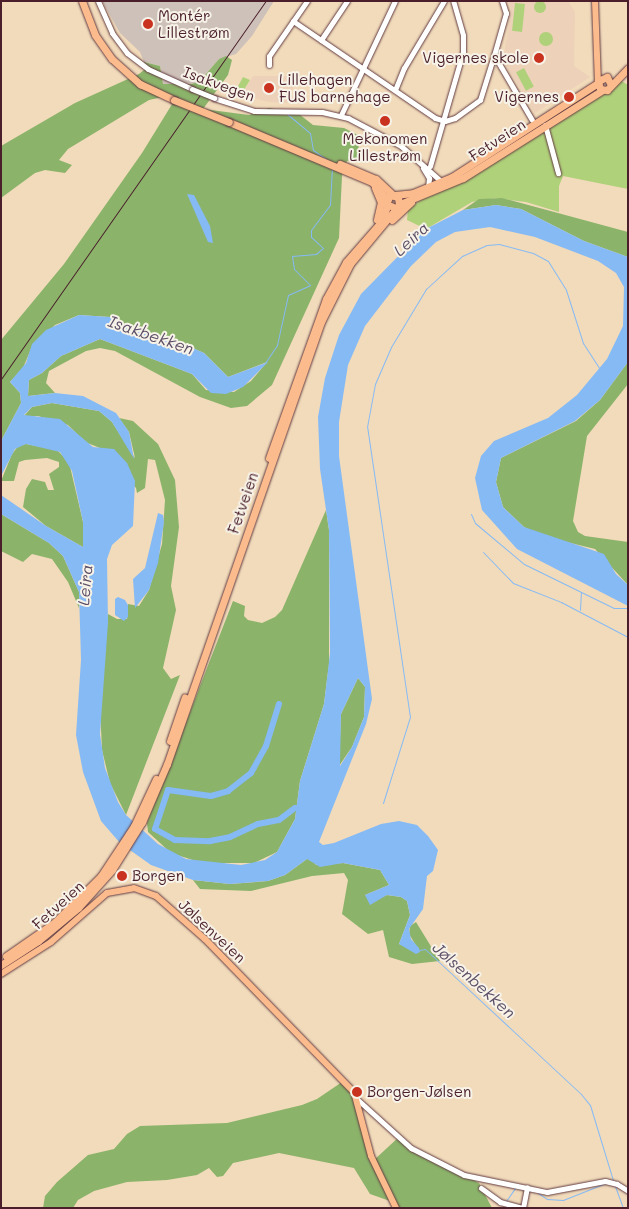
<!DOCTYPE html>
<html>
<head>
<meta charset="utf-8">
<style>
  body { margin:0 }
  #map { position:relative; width:629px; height:1209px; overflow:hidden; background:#f1dbbb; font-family:Mali,sans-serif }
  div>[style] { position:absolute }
  .built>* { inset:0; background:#edd1b9 }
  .industrial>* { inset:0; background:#cec1b9 }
  .green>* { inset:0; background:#afd17a; transform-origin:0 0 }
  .round { border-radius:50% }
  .forest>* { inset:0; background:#8bb36a }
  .water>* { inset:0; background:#86baf4 }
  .stream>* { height:1px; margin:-0.5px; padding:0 0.5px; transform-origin:0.5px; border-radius:0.5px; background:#86baf4 }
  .river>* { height:6px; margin:-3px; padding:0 3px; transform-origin:3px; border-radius:3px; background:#86baf4 }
  .roads { filter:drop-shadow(0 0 1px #633b41) drop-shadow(0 0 1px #633b41) }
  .minor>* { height:5px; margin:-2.5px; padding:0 2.5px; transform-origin:2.5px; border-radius:2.5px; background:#fff }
  .major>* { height:6px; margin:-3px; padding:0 3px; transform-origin:3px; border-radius:3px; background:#fbbb8d }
  .highway>* { height:7px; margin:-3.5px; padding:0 3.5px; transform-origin:3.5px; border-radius:3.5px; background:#fbbb8d }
  .rail>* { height:1px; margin:-0.5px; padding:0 0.5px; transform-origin:0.5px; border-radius:0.5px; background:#4a1f2b }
  .bridges { filter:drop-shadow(0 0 1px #633b41) drop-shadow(0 0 1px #633b41) }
  .minor-bridge>* { height:5px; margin:-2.5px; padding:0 2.5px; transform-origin:2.5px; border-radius:2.5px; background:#fff }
  .highway-bridge>* { height:7px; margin:-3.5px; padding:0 3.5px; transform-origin:3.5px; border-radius:3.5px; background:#fbbb8d }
  .dots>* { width:14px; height:14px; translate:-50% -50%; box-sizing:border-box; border:2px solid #f7f3e8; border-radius:50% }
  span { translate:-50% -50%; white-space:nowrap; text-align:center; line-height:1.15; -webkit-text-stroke:4px #f7f3e8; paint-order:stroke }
  .poi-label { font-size:15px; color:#4a1f2b }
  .left { translate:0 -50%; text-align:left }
  .right { translate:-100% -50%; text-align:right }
  .street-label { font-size:15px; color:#4a1f2b }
  .water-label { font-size:16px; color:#5c4e67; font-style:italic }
  .frame { position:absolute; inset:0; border:2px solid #4a1f2b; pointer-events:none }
</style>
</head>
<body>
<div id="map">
  <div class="built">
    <i style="clip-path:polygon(509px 1px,568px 1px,575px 12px,574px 66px,590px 77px,535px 113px,503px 60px,511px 11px)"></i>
    <i style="clip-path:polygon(253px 76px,288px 76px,297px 82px,289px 94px,296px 98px,295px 103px,268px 102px,242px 94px)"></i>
  </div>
  <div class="industrial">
    <i style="clip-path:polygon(102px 1px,274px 1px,252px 36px,236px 54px,219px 59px,198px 83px,171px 85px,163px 84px,160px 66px,144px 62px,140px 52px,120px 33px)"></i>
  </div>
  <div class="green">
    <i class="round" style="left:534px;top:1px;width:12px;height:12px"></i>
    <i style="left:515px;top:3px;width:10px;height:28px;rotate:6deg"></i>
    <i class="round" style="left:539px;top:32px;width:14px;height:14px"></i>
    <i style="left:524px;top:68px;width:21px;height:9px;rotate:62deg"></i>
    <i style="clip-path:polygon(243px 77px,250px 80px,242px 93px,236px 90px)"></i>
    <i style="clip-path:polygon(617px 78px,628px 85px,628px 189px,563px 176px,559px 186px,559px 212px,526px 202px,495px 198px,472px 202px,426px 229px,407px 220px,408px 209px,450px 180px,582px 95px,600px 94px)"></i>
  </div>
  <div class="forest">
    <i style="clip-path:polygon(226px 56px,232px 60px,228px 75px,203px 109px,249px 115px,269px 108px,299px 114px,313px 125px,344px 128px,360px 136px,357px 160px,347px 161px,342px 176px,339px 238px,272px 385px,247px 406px,231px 408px,200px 397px,115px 351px,100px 348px,86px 351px,49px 371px,46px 383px,55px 393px,28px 396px,29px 380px,42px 373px,61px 356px,100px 339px,192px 374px,206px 390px,234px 392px,251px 381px,267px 362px,228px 377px,204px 353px,172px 339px,149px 335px,110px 317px,79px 315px,55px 325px,31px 349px,23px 368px,10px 382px,20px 393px,21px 403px,1px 441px,1px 340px,64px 264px,142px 153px,174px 101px,163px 97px,149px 100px,68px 149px,59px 160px,72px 165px,65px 173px,45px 170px,35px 173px,1px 198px,1px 146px,75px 103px,139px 74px,144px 70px,144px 62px,160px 66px,163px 84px,191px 84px,199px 82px,219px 59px)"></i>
    <i style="clip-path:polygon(502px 198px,628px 232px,628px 257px,584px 241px,521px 209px,496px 205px,463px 210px,479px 199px)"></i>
    <i style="clip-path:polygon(628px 362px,628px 384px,587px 436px,573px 521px,578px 532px,585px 536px,628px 542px,628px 585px,595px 549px,542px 536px,524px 527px,503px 507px,496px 482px,501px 458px,576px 421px,600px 400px)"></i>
    <i style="clip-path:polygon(52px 403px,99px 411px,112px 422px,135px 458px,129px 432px,119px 418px,133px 421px,158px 444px,175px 480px,179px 527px,171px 586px,176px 610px,163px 668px,171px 679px,180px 675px,126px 815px,110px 783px,102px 750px,100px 708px,108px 614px,117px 619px,127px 619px,128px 604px,139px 606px,149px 590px,162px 544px,165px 500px,155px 460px,148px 459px,145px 488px,137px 493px,136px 488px,100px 448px,85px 442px,68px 425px,38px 416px,24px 416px,32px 407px)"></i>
    <i style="clip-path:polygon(26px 444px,57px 450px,69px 462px,83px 522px,83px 547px,46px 526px,23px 507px,26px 489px,32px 479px,45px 482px,48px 490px,54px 490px,49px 474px,59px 467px,59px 462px,47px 458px,25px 460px,19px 462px,14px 481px,1px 481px,12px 454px,19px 445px)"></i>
    <i style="clip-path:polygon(326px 510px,329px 530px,329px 664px,324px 704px,300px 781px,295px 819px,277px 852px,254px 863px,202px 863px,171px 853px,148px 832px,147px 823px,233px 601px,245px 606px,244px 616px,248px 620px,262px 623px,275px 617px,282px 610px)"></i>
    <i style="clip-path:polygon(1px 514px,49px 543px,63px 556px,79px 592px,79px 608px,68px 582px,52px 559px,32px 554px,23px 562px,1px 551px)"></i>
    <i style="clip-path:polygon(358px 678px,365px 687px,364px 717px,352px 747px,339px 766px,341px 714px)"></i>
    <i style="clip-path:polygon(307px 859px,312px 859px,316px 865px,343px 863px,380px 870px,389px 885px,365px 895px,375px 900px,387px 895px,401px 897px,407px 901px,410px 915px,399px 944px,420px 952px,409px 934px,410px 926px,416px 922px,440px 961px,412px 964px,389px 957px,383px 930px,368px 934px,342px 914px,348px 880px,344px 873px,312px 876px,251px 891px,200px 889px,193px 880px,230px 884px,268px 881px,285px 875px)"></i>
    <i style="clip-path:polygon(342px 1082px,349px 1087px,374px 1160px,400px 1136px,412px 1147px,479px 1183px,492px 1208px,394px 1208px,390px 1201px,370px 1194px,354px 1168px,279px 1153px,233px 1163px,223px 1176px,217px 1177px,209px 1168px,197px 1175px,167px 1180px,127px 1182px,94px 1191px,78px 1200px,73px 1208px,43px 1208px,45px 1196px,57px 1182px,88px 1155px,114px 1149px,127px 1134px,140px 1126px,227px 1123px,302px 1105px,317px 1099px)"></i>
  </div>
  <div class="water">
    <i style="clip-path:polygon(187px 194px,194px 195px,210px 226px,213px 243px,208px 242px)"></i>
    <i style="clip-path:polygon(evenodd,496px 205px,521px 209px,584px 241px,628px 257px,628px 362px,600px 400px,575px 421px,501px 458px,496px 482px,503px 507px,524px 527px,604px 554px,616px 574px,628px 585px,628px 606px,517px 549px,482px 510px,475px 478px,481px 456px,494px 441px,548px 418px,577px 395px,607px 359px,623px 326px,624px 287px,616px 273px,598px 261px,535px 237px,490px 227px,455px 232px,436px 242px,411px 266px,365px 326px,348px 365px,339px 422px,339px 456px,372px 699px,366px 724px,319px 842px,323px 845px,334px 843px,381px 824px,399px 821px,417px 825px,428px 836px,438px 850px,433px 871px,427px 876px,423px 909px,409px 929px,411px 939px,419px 948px,420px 952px,416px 954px,399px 944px,410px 915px,407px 901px,401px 897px,387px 895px,370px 905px,365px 895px,389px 885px,380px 870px,343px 863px,320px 867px,307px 859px,285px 875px,268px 881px,230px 884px,193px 880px,151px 865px,120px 843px,101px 821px,83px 772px,76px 735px,81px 660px,79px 592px,63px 556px,49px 543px,1px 514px,1px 495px,46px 526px,83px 547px,83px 522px,72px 471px,60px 452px,26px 444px,15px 449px,1px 476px,1px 441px,21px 403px,20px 393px,10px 382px,26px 363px,32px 344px,46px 330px,79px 315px,110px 317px,149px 335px,172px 339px,204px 353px,228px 377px,268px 362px,243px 387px,226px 394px,211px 393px,192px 374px,100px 339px,61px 356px,42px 373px,29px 380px,28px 396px,55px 393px,83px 396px,116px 413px,129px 432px,134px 459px,112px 422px,99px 411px,52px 403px,32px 407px,24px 415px,60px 419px,93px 447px,114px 449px,127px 463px,135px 481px,133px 526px,112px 545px,107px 559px,108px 623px,100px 734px,105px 768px,118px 802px,126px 815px,158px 844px,186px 859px,241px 865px,265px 860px,277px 852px,295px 819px,300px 781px,324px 704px,330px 653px,329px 530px,320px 469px,318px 417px,325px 378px,339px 335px,361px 294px,424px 230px,463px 210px,496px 205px,358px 678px,365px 687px,364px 717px,352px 747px,340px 766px,341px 714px,358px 678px)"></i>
    <i style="clip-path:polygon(158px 513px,163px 515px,164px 522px,158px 563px,149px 590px,135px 608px,133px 579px,145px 568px)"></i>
    <i style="clip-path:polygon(118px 597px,125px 600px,128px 605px,128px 617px,124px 621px,115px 615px,115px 599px)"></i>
  </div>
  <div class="stream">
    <i style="left:286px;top:113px;width:31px;rotate:40deg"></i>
    <i style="left:310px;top:133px;width:17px;rotate:80deg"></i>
    <i style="left:313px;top:150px;width:19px;rotate:35deg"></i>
    <i style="left:265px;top:363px;width:22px;rotate:-56deg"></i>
    <i style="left:277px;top:345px;width:51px;rotate:-77.6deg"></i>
    <i style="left:288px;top:295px;width:24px;rotate:-24deg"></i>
    <i style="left:310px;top:285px;width:23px;rotate:-135deg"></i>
    <i style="left:294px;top:269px;width:13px;rotate:-99deg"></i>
    <i style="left:292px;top:256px;width:24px;rotate:-5deg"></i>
    <i style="left:316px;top:254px;width:9px;rotate:-41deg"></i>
    <i style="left:323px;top:248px;width:16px;rotate:-137deg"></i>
    <i style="left:311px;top:237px;width:7px;rotate:-90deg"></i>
    <i style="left:311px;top:230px;width:31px;rotate:-53deg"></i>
    <i style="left:330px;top:205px;width:36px;rotate:-87deg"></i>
    <i style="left:471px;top:514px;width:10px;rotate:66deg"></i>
    <i style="left:475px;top:523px;width:64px;rotate:39.9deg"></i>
    <i style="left:524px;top:564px;width:100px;rotate:26.1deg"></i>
    <i style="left:614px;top:608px;width:14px"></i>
    <i style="left:483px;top:552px;width:43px;rotate:45.9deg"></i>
    <i style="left:513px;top:583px;width:52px;rotate:21.6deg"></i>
    <i style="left:561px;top:602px;width:76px;rotate:27.6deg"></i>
    <i style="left:580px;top:610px;width:18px;rotate:-87deg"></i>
    <i style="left:383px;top:803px;width:90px;rotate:-72.6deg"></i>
    <i style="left:410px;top:717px;width:293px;rotate:-98.4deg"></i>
    <i style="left:367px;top:427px;width:44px;rotate:-79.5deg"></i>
    <i style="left:375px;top:384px;width:40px;rotate:-66.6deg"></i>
    <i style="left:391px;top:347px;width:68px;rotate:-58.9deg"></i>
    <i style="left:426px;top:289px;width:49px;rotate:-42.5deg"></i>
    <i style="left:462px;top:256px;width:27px;rotate:-24deg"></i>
    <i style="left:487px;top:245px;width:12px;rotate:-5deg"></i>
    <i style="left:499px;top:244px;width:35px;rotate:15deg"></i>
    <i style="left:533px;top:253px;width:17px;rotate:28deg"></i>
    <i style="left:548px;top:261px;width:34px;rotate:58deg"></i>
    <i style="left:566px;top:290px;width:56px;rotate:72.2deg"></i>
    <i style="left:583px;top:343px;width:30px;rotate:57deg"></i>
    <i style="left:419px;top:950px;width:6px;rotate:-9deg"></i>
    <i style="left:425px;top:949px;width:213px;rotate:42.9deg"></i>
    <i style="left:581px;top:1094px;width:14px;rotate:51deg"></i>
    <i style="left:590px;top:1105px;width:78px;rotate:73deg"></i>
    <i style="left:615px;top:1186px;width:23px;rotate:70deg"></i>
    <i style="left:538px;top:1193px;width:11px;rotate:34deg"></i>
    <i style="left:547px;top:1199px;width:16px;rotate:4deg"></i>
    <i style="left:563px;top:1200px;width:46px;rotate:-21.6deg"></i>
    <i style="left:506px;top:1201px;width:16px;rotate:-55deg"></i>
  </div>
  <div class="river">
    <i style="left:155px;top:829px;width:41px;rotate:-71.6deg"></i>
    <i style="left:168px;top:790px;width:43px;rotate:7.9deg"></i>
    <i style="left:211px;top:796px;width:18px;rotate:-16deg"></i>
    <i style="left:228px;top:791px;width:29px;rotate:-38deg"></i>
    <i style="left:251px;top:773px;width:31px;rotate:-61deg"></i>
    <i style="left:266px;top:746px;width:44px;rotate:-72.8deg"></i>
    <i style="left:155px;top:829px;width:23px;rotate:29deg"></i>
    <i style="left:175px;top:840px;width:35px;rotate:2deg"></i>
    <i style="left:210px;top:841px;width:20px;rotate:-11deg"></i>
    <i style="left:230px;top:837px;width:31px;rotate:-25deg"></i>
    <i style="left:258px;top:824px;width:21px;rotate:-11deg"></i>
    <i style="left:279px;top:820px;width:20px;rotate:-37deg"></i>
  </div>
  <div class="roads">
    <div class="minor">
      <i style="left:98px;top:1px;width:35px;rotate:66deg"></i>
      <i style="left:112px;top:33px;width:25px;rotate:53deg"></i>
      <i style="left:127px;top:53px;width:26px;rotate:37deg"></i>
      <i style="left:148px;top:69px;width:48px;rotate:24.4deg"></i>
      <i style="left:502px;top:1px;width:13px;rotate:72deg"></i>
      <i style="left:506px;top:13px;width:44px;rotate:105.9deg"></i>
      <i style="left:494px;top:55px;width:75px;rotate:59.7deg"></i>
      <i style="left:293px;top:21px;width:172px;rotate:34.3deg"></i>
      <i style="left:435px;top:118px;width:10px;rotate:17deg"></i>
      <i style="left:445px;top:121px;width:10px;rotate:-17deg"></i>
      <i style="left:455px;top:118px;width:31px;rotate:-36deg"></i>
      <i style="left:480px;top:100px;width:47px;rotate:-72.7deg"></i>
      <i style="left:321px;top:40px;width:47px;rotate:-56.3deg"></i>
      <i style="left:269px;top:65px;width:9px;rotate:-90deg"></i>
      <i style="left:269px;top:56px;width:67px;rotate:-55.4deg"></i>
      <i style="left:395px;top:90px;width:24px;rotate:-68deg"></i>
      <i style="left:404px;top:68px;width:78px;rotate:-59.2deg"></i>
      <i style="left:214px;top:98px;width:42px;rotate:18deg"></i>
      <i style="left:254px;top:111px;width:68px;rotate:0.8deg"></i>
      <i style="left:322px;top:112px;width:27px;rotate:13deg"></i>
      <i style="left:348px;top:118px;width:60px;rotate:27.8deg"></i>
      <i style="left:401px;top:146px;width:55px;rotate:41.3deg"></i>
      <i style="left:341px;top:115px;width:126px;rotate:-64.7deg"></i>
      <i style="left:545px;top:125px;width:50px;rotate:74.8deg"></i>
      <i style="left:430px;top:166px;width:119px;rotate:-73.9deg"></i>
      <i style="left:463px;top:52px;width:17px;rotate:-90deg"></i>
      <i style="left:463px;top:35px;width:35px;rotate:-106deg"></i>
      <i style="left:423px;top:168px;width:12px;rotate:59deg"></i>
      <i style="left:429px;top:178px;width:10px;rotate:96deg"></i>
      <i style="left:358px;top:1100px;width:72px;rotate:42.2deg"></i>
      <i style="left:411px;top:1148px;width:59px;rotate:27deg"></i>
      <i style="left:464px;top:1175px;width:85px;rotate:11.6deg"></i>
      <i style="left:547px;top:1192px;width:59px;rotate:-10.7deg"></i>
      <i style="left:605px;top:1181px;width:12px;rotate:14deg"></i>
      <i style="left:617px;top:1184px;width:13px;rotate:32deg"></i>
      <i style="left:481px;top:1188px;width:24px;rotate:36deg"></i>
      <i style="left:500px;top:1202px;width:23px;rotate:15deg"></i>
      <i style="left:523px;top:1208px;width:21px;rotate:-79deg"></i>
    </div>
    <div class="major">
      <i style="left:595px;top:1px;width:80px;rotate:87.9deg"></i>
      <i style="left:1px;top:974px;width:59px;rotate:-32.6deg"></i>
      <i style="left:51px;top:942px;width:74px;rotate:-41.2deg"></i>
      <i style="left:107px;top:893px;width:27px;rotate:-10deg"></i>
      <i style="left:134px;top:888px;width:23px;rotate:20deg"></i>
      <i style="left:156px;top:896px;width:65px;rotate:41.3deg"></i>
      <i style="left:205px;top:939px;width:214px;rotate:45.8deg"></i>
      <i style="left:354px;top:1092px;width:66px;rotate:75.1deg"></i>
      <i style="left:371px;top:1156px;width:58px;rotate:64.3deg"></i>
    </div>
    <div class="highway">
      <i style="left:82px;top:1px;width:36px;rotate:69deg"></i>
      <i style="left:95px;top:35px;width:29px;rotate:55deg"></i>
      <i style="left:112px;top:59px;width:38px;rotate:42deg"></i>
      <i style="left:140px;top:84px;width:38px;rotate:25deg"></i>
      <i style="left:611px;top:85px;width:9px;rotate:-117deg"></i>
      <i style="left:607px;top:77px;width:10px;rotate:156deg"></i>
      <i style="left:598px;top:81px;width:8px;rotate:76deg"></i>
      <i style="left:600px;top:89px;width:7px;rotate:8deg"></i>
      <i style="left:607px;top:90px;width:30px;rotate:-46deg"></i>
      <i style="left:229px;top:122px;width:155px;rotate:22.8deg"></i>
      <i style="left:372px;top:182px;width:23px;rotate:49deg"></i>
      <i style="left:340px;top:164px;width:39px;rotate:23deg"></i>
      <i style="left:376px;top:179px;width:23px;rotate:43deg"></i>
      <i style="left:375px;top:188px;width:15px;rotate:67deg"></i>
      <i style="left:381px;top:202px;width:18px;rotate:103deg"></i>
      <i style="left:395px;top:195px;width:18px;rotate:-6deg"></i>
      <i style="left:413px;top:193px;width:42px;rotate:-22.3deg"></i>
      <i style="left:452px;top:177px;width:174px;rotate:-32.8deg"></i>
      <i style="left:400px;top:204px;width:68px;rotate:-22.4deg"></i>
      <i style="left:463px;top:178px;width:165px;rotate:-32.2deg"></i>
      <i style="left:392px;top:220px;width:26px;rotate:-43deg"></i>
      <i style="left:269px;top:458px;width:169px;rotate:-70.3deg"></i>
      <i style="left:326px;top:299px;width:42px;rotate:-61.6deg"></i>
      <i style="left:346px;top:262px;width:53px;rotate:-48.8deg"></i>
      <i style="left:381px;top:222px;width:17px;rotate:-69deg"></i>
      <i style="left:170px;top:741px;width:46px;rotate:-71.2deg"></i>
      <i style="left:6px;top:956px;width:60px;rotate:-34.8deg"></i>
      <i style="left:55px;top:922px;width:65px;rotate:-45deg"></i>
      <i style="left:101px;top:876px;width:60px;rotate:-56.6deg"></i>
      <i style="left:134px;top:826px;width:52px;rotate:-64.9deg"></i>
      <i style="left:1px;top:965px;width:44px;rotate:-33deg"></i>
      <i style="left:38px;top:941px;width:52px;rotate:-39.5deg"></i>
      <i style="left:78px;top:908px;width:51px;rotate:-48.2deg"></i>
      <i style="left:112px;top:870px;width:57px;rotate:-58deg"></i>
      <i style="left:142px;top:822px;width:63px;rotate:-66.7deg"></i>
      <i style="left:167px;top:764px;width:468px;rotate:-70.8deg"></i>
      <i style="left:321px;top:322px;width:65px;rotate:-63.4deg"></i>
      <i style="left:350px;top:264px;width:77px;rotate:-50.3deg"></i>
      <i style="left:399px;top:205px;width:8px;rotate:-97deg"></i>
      <i style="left:398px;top:197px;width:8px;rotate:-166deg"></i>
      <i style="left:390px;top:195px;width:10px;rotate:114deg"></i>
      <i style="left:386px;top:204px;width:11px;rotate:22deg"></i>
    </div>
  </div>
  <div class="rail">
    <i style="left:1px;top:379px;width:462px;rotate:-55deg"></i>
  </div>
  <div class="bridges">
    <div class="minor-bridge">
      <i style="left:192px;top:89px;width:24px;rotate:22deg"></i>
    </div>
    <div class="highway-bridge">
      <i style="left:174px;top:100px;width:59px;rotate:21.8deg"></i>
    </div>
  </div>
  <div class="dots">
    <i style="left:148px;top:24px;background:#c8321e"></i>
    <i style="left:539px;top:58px;background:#c8321e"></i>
    <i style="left:269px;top:88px;background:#c8321e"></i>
    <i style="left:569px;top:97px;background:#c8321e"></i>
    <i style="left:385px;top:121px;background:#c8321e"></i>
    <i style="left:122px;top:876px;background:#c8321e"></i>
    <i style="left:357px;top:1092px;background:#c8321e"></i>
  </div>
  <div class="poi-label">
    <span class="left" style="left:158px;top:24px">Montér<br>Lillestrøm</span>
    <span class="right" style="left:529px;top:58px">Vigernes skole</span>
    <span class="left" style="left:279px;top:88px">Lillehagen<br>FUS barnehage</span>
    <span class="right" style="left:559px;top:97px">Vigernes</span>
    <span style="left:385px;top:147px">Mekonomen<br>Lillestrøm</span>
    <span class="left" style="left:132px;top:876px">Borgen</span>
    <span class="left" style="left:367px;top:1092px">Borgen-Jølsen</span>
  </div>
  <div class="street-label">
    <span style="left:219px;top:84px;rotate:20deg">Isakvegen</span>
    <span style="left:497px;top:140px;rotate:-33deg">Fetveien</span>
    <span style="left:243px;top:503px;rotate:-71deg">Fetveien</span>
    <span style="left:58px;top:905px;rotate:-42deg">Fetveien</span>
    <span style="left:212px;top:931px;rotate:43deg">Jølsenveien</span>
  </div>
  <div class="water-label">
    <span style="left:411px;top:239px;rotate:-43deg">Leira</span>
    <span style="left:151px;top:335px;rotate:19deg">Isakbekken</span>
    <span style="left:85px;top:585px;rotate:-85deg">Leira</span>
    <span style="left:474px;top:980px;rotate:42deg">Jølsenbekken</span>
  </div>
  <div class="frame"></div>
</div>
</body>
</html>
